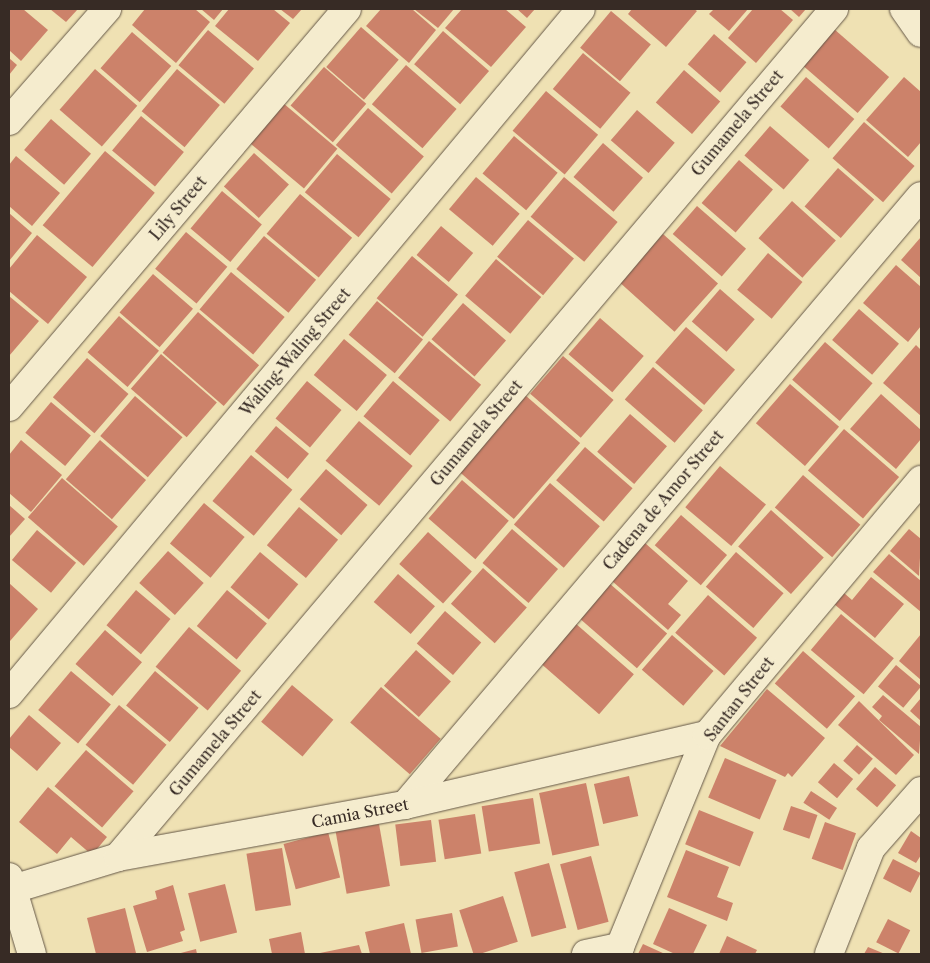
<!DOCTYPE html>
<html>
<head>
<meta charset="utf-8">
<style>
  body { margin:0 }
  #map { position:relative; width:930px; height:963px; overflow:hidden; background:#efe1b3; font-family:"Libre Caslon Text",serif }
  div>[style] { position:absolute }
  .building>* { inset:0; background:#cc826a; transform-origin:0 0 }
  .roads { filter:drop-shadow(0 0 1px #655848) drop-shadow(0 0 1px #655848) }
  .minor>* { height:28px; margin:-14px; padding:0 14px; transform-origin:14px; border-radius:14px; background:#f5ecce }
  .tertiary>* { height:28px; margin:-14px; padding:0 14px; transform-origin:14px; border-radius:14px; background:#f5ecce }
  span { translate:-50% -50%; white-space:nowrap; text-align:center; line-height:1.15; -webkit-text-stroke:4.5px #f5ecce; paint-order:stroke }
  .street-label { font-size:16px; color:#372b25 }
  .frame { position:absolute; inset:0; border:10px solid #372b25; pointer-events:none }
</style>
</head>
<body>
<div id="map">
  <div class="building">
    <i style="clip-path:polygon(9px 9px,23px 9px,48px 30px,21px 61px,9px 50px)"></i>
    <i style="clip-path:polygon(50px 9px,78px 9px,66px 22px)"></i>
    <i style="clip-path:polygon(145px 9px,195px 9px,210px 22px,176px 63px,132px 25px)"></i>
    <i style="clip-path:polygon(201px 9px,223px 9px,214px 20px)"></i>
    <i style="clip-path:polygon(229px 9px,273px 9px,290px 23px,258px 61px,215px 26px)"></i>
    <i style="clip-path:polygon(280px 9px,302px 9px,293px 19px)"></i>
    <i style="clip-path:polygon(381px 9px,412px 9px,436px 30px,409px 63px,366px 26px)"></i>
    <i style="clip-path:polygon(414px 9px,454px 9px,438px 28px)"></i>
    <i style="clip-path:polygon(462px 9px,505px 9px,526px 27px,491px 67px,445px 28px)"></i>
    <i style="clip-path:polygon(517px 9px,535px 9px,527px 18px)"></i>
    <i style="clip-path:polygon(632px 9px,694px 9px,697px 11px,666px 47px,628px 14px)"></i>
    <i style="clip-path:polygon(714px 9px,748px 9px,729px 31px,709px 14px)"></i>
    <i style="clip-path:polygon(753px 9px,780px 9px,793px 20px,756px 63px,728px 38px)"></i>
    <i style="clip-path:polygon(790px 9px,806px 9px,799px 17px)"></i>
    <i style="left:611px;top:11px;width:52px;height:48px;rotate:40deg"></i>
    <i style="left:361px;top:27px;width:50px;height:53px;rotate:41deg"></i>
    <i style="left:834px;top:29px;width:73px;height:48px;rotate:41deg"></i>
    <i style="left:208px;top:30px;width:60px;height:46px;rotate:40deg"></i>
    <i style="left:443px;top:31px;width:61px;height:44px;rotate:41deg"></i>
    <i style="left:132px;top:32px;width:52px;height:48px;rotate:41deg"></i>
    <i style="left:714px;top:34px;width:43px;height:40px;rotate:41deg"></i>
    <i style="left:583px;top:53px;width:62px;height:47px;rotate:40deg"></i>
    <i style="clip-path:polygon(9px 58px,17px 65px,9px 75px)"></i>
    <i style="left:406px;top:65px;width:67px;height:52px;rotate:41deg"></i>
    <i style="left:324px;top:67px;width:56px;height:51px;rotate:41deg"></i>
    <i style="left:95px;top:69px;width:56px;height:54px;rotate:41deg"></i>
    <i style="left:177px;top:69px;width:56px;height:55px;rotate:40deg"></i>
    <i style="left:684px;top:70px;width:48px;height:43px;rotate:41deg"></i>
    <i style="left:806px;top:77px;width:64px;height:39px;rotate:41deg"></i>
    <i style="clip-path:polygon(904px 77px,921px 92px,921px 142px,908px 157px,866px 120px)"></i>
    <i style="left:546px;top:91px;width:68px;height:52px;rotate:40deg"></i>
    <i style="left:283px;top:103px;width:71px;height:52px;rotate:40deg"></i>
    <i style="left:368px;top:108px;width:74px;height:49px;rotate:41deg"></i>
    <i style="left:637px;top:110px;width:50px;height:40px;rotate:41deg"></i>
    <i style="left:141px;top:116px;width:56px;height:45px;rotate:40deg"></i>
    <i style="left:51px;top:119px;width:53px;height:41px;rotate:41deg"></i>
    <i style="left:864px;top:122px;width:67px;height:48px;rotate:41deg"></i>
    <i style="left:770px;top:126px;width:52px;height:39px;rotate:41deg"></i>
    <i style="left:514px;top:136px;width:57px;height:49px;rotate:40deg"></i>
    <i style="left:603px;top:143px;width:53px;height:45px;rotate:41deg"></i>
    <i style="left:105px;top:151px;width:65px;height:97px;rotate:40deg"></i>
    <i style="left:254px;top:153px;width:47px;height:45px;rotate:42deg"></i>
    <i style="left:337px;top:154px;width:70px;height:50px;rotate:40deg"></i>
    <i style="clip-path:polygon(16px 156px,60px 193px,32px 226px,9px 206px,9px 165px)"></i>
    <i style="left:739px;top:160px;width:45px;height:57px;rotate:41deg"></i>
    <i style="left:838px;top:168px;width:48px;height:51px;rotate:41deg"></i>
    <i style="left:476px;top:177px;width:57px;height:42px;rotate:40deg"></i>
    <i style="left:564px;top:177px;width:70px;height:52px;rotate:40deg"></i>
    <i style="left:222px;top:191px;width:52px;height:49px;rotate:40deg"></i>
    <i style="left:300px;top:194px;width:68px;height:52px;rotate:40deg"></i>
    <i style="left:792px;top:201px;width:59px;height:50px;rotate:42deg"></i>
    <i style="left:697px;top:206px;width:65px;height:37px;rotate:41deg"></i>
    <i style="clip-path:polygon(9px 213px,32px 233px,9px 261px)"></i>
    <i style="left:528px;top:220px;width:60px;height:48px;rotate:40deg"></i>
    <i style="left:441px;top:226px;width:42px;height:38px;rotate:40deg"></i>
    <i style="left:186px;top:232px;width:54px;height:48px;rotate:40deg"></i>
    <i style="left:663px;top:234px;width:74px;height:65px;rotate:42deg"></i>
    <i style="clip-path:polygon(37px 235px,87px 277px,48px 324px,9px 291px,9px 269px)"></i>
    <i style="left:264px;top:236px;width:68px;height:43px;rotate:40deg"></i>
    <i style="clip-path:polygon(921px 237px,921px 278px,901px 260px)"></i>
    <i style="left:768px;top:253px;width:45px;height:48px;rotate:40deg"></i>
    <i style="left:412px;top:256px;width:60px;height:55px;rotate:40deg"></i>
    <i style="left:496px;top:259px;width:59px;height:48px;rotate:40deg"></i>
    <i style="clip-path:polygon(896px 265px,921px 287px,921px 326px,908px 342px,863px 303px)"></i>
    <i style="left:231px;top:272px;width:70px;height:49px;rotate:40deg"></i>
    <i style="left:153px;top:274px;width:53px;height:51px;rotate:41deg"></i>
    <i style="left:720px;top:289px;width:46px;height:43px;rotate:41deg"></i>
    <i style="clip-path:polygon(9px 296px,39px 321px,9px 356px)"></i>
    <i style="left:377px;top:301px;width:60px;height:44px;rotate:40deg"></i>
    <i style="left:463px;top:303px;width:57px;height:48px;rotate:41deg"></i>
    <i style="left:859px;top:309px;width:53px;height:41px;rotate:41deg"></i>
    <i style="left:198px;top:312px;width:81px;height:54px;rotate:41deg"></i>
    <i style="left:119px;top:316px;width:53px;height:48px;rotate:41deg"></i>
    <i style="left:600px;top:318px;width:58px;height:48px;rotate:41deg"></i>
    <i style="left:686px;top:327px;width:65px;height:47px;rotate:41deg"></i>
    <i style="left:344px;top:339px;width:56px;height:47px;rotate:40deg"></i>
    <i style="left:429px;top:341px;width:68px;height:48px;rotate:40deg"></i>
    <i style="left:825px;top:342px;width:63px;height:50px;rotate:41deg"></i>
    <i style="clip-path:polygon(916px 345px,921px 350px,921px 416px,883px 383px)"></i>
    <i style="left:161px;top:354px;width:74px;height:46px;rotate:41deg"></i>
    <i style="left:563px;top:356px;width:67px;height:50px;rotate:41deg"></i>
    <i style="left:87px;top:358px;width:55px;height:52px;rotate:41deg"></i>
    <i style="left:653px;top:367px;width:66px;height:43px;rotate:41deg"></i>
    <i style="left:307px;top:381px;width:45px;height:49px;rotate:40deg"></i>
    <i style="left:393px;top:381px;width:61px;height:46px;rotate:40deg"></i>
    <i style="left:790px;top:384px;width:65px;height:52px;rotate:41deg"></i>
    <i style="clip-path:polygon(881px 394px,921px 430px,921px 439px,896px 469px,850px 429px)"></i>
    <i style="left:525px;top:395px;width:73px;height:101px;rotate:41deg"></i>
    <i style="left:135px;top:396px;width:63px;height:53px;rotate:41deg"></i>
    <i style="left:51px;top:402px;width:52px;height:40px;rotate:40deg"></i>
    <i style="left:630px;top:414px;width:49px;height:50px;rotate:41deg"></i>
    <i style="left:359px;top:421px;width:70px;height:52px;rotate:40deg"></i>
    <i style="left:276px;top:426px;width:43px;height:33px;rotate:40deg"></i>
    <i style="left:844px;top:429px;width:73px;height:55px;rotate:41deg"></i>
    <i style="clip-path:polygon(21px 440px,62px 475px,31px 512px,9px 493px,9px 455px)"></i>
    <i style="left:100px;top:440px;width:61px;height:52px;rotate:41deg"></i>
    <i style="left:585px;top:447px;width:63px;height:44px;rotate:41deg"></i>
    <i style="left:251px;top:455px;width:54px;height:60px;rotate:40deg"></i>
    <i style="left:720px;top:466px;width:60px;height:54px;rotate:40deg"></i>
    <i style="left:326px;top:469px;width:55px;height:40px;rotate:41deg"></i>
    <i style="left:803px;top:475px;width:76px;height:43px;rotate:41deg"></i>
    <i style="left:62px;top:478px;width:74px;height:52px;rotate:41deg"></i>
    <i style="left:462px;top:480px;width:62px;height:51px;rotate:41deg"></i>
    <i style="left:550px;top:483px;width:66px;height:55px;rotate:41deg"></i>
    <i style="left:204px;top:503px;width:53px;height:53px;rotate:40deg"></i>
    <i style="clip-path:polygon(9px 505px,25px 519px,9px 537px)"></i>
    <i style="left:299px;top:507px;width:51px;height:50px;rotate:40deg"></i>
    <i style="left:771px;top:510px;width:71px;height:49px;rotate:42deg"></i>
    <i style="left:681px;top:515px;width:61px;height:40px;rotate:41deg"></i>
    <i style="left:512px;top:529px;width:61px;height:45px;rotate:41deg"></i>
    <i style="clip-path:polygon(909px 529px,921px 539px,919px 576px,890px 551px)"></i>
    <i style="left:37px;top:530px;width:51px;height:39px;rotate:40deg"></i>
    <i style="left:428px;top:532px;width:59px;height:43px;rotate:42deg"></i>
    <i style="clip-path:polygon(645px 543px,688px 581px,668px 604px,681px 615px,668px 630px,612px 581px)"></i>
    <i style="left:168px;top:551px;width:48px;height:43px;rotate:42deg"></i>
    <i style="left:260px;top:552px;width:50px;height:46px;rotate:40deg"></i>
    <i style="left:736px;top:552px;width:63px;height:46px;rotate:41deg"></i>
    <i style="clip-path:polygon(889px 554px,921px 581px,921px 612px,873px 572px)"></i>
    <i style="left:483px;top:568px;width:59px;height:48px;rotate:42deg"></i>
    <i style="left:398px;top:574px;width:49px;height:37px;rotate:41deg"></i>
    <i style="clip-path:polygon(871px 577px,904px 604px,875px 638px,834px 604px,844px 593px,852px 600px)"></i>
    <i style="clip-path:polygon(9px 583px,38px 609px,10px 641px,9px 639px)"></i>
    <i style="left:609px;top:583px;width:77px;height:46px;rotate:41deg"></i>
    <i style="left:136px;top:590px;width:45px;height:46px;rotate:40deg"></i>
    <i style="left:227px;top:590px;width:52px;height:47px;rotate:40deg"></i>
    <i style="left:708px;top:595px;width:65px;height:50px;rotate:41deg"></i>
    <i style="left:445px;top:611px;width:48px;height:43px;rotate:41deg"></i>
    <i style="left:841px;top:614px;width:69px;height:47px;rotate:40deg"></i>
    <i style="left:575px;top:623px;width:78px;height:53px;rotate:41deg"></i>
    <i style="left:189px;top:627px;width:68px;height:52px;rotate:40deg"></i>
    <i style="left:105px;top:630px;width:49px;height:45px;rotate:41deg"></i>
    <i style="clip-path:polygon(921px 634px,921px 680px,899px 661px)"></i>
    <i style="left:672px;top:635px;width:55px;height:46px;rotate:41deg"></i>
    <i style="left:416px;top:650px;width:47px;height:48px;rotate:42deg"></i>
    <i style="left:803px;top:651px;width:69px;height:43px;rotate:41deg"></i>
    <i style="left:896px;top:665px;width:33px;height:28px;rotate:40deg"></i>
    <i style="left:71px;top:671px;width:52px;height:51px;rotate:40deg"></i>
    <i style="left:155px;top:671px;width:57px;height:45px;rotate:40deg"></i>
    <i style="left:292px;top:685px;width:54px;height:48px;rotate:40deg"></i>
    <i style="left:381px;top:687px;width:79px;height:47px;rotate:41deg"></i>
    <i style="clip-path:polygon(767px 689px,825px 738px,792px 777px,788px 773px,785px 777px,720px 746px)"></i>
    <i style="clip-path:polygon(883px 695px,921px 727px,919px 754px,879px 720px,882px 716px,872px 707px)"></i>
    <i style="clip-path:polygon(921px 698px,921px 721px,910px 711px)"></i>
    <i style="clip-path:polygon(859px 701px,914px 755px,896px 775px,838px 725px)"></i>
    <i style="left:119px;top:705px;width:62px;height:52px;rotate:40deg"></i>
    <i style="clip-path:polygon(29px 715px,61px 743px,37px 771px,9px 747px,9px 739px)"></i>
    <i style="left:857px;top:745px;width:21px;height:21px;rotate:41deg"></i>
    <i style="left:86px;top:750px;width:63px;height:48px;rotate:41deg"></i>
    <i style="left:725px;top:758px;width:56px;height:43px;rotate:23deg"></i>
    <i style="left:834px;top:763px;width:25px;height:25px;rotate:40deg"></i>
    <i style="left:875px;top:767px;width:28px;height:29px;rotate:41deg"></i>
    <i style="left:629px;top:776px;width:41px;height:36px;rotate:77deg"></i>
    <i style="left:586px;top:783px;width:64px;height:48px;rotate:78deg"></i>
    <i style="clip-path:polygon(48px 787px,107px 837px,92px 855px,71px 837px,57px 854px,19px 822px)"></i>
    <i style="left:811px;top:791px;width:31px;height:14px;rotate:33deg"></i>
    <i style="left:533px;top:798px;width:46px;height:52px;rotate:81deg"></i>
    <i style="left:791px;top:806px;width:28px;height:25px;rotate:19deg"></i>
    <i style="left:699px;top:810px;width:59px;height:37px;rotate:22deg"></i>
    <i style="left:475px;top:814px;width:40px;height:37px;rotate:81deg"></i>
    <i style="left:431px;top:820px;width:42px;height:36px;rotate:83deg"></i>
    <i style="left:825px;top:822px;width:33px;height:39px;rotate:20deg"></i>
    <i style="left:379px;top:824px;width:63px;height:44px;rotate:80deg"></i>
    <i style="clip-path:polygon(911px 831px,921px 838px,921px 855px,916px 863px,898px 853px)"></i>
    <i style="left:328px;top:832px;width:47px;height:46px;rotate:75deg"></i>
    <i style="left:282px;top:848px;width:58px;height:36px;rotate:81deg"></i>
    <i style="clip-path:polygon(686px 850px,729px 867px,717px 897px,733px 903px,727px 921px,667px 897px)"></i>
    <i style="left:591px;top:856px;width:68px;height:32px;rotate:75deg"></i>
    <i style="left:893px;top:859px;width:31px;height:22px;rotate:27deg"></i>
    <i style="left:549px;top:863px;width:67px;height:36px;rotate:75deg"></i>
    <i style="left:225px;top:884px;width:50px;height:38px;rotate:76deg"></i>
    <i style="clip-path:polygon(173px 885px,185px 930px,180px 932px,183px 941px,147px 952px,133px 906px,157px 899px,155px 891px)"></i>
    <i style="left:503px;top:896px;width:48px;height:46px;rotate:72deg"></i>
    <i style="clip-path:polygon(125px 908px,136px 953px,96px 954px,87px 918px)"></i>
    <i style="clip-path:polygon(669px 908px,707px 925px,693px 954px,675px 954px,653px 944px)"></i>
    <i style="left:452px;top:913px;width:34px;height:37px;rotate:80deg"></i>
    <i style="left:888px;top:919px;width:25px;height:26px;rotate:27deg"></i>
    <i style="clip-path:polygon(404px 923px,411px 954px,370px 954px,365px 932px)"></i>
    <i style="clip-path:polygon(301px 932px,305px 954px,272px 954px,269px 939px)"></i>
    <i style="clip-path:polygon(727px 936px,757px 950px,755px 954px,719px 954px)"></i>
    <i style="clip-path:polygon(643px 944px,665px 954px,638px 954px)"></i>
    <i style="clip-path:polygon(359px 945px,362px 954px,320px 954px,320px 953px)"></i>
    <i style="clip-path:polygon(868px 947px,885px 954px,864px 954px)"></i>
    <i style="clip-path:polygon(196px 949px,197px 954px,177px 954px)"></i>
  </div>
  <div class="roads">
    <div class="minor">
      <i style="left:904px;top:9px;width:29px;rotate:55deg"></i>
      <i style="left:9px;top:121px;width:149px;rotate:-48.8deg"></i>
      <i style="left:9px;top:407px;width:522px;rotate:-49.66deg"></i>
      <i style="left:9px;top:694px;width:892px;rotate:-50.14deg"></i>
      <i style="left:405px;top:805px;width:798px;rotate:-49.73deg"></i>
      <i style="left:118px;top:857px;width:1110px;rotate:-49.82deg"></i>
      <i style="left:9px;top:877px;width:80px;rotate:73.4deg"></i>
      <i style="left:13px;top:889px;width:110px;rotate:-16.9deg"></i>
      <i style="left:118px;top:857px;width:292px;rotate:-10.3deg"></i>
      <i style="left:405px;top:805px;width:310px;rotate:-13.1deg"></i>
      <i style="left:586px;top:954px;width:35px;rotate:-12deg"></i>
      <i style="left:617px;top:954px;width:237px;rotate:-67.7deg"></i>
      <i style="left:707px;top:735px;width:333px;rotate:-50deg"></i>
    </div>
    <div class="tertiary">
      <i style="left:829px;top:954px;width:114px;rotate:-68.4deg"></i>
      <i style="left:871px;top:848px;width:76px;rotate:-48.7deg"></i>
    </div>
  </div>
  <div class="street-label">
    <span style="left:737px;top:123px;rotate:-50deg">Gumamela Street</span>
    <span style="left:178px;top:208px;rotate:-50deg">Lily Street</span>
    <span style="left:295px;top:352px;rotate:-50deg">Waling-Waling Street</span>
    <span style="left:476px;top:433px;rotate:-50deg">Gumamela Street</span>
    <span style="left:663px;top:500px;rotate:-50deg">Cadena de Amor Street</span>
    <span style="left:739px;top:699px;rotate:-52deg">Santan Street</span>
    <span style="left:215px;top:743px;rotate:-50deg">Gumamela Street</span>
    <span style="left:360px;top:813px;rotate:-11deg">Camia Street</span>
  </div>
  <div class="frame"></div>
</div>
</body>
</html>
